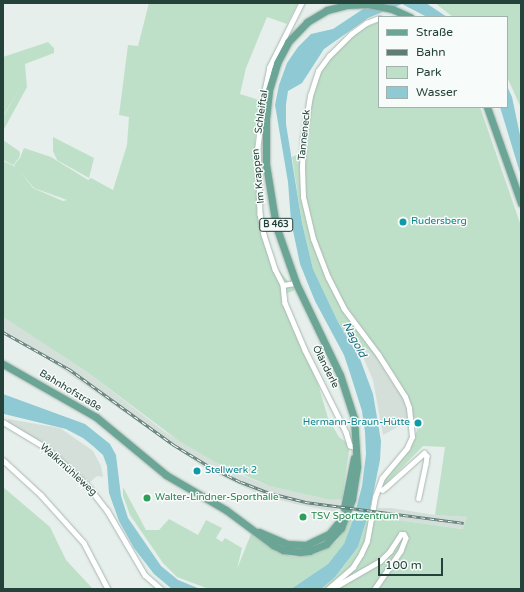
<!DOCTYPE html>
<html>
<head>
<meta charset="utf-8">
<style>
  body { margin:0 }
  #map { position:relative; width:524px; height:592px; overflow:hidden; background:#e6efeb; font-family:"Varela Round",sans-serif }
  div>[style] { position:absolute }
  .built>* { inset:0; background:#d4dfda }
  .green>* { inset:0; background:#bfe0c8 }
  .water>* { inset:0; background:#8ec9d4 }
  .roads { filter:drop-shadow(0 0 1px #a8b8b2) drop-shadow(0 0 1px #a8b8b2) }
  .street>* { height:4.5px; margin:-2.25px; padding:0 2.25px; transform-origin:2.25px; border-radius:2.25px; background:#fff }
  .primary>* { height:7px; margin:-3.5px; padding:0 3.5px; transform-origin:3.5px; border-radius:3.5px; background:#6aa596 }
  .rail>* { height:3px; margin-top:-1.5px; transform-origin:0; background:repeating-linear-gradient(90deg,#f7fbf9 0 4.5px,#5f7d75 0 9px); box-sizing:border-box; border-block:1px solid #5f7d75 }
  .dots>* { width:11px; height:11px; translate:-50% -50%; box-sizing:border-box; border:2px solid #f7fbf9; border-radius:50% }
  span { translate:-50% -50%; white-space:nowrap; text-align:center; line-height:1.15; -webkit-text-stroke:3px #f7fbf9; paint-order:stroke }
  .shield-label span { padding:1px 3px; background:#f7fbf9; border:1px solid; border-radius:3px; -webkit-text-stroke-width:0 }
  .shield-label { font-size:9px; color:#24423a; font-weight:700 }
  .street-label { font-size:10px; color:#24423a }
  .culture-label { font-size:10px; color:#0d838f }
  .left { translate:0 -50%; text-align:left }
  .right { translate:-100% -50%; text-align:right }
  .leisure-label { font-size:10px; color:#27864d }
  .water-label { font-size:11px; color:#1c6f80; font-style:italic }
  .frame { position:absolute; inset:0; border:4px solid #24423a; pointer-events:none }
  .legend { position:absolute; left:378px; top:16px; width:130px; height:92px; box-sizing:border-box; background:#f7fbf9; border:1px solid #a3b1ad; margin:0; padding:5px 7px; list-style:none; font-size:12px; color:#24423a }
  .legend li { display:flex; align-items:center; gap:8px; height:20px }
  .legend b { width:20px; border:1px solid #a3b1ad }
  .scale { position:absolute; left:378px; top:558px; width:65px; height:18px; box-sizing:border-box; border:2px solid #24423a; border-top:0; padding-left:5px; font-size:12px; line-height:14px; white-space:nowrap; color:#24423a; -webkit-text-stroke:3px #f7fbf9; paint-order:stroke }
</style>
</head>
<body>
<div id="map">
  <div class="built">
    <i style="clip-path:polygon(3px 317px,87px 372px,165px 432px,196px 451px,237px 473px,269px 486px,330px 500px,341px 499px,336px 512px,295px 504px,261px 495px,206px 469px,40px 354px,3px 334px)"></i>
    <i style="clip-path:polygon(368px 349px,377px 360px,379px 359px,404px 397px,408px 409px,409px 421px,383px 435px,373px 380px,361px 352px)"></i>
    <i style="clip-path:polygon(8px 419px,60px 428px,93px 451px,101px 466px,103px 477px,97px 476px,89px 483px,44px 444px,7px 422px)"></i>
    <i style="clip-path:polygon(378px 508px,391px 508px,435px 515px,467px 517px,464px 529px,375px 517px)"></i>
  </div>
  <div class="green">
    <i style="clip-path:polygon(149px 3px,298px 3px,287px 24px,267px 17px,246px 68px,240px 94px,259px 100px,256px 122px,255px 147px,264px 228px,274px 264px,295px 290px,281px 296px,318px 384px,328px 418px,339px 437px,350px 445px,342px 499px,330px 500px,269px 486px,215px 462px,179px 441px,87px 372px,3px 317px,3px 161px,16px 167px,33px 188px,63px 201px,67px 200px,34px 188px,14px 165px,20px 158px,24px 148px,51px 157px,88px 180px,91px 178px,113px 190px,127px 145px,129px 117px,119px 115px,128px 45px,138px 46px)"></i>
    <i style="clip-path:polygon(435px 3px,521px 3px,521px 108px,507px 77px,507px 17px,453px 17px)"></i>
    <i style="clip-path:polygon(379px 22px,379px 107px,480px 107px,521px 226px,521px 589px,321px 589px,335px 577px,358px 547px,368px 516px,463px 529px,467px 517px,435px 515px,445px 447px,423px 446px,383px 487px,382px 486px,385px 478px,409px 447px,417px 431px,416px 425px,414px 420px,409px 420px,408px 409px,404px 397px,378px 359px,377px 360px,368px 349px,356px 352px,338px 322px,313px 269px,302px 223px,292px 157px,305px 151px,313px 94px,321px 71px,331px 58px,357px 32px,363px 28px)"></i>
    <i style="clip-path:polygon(48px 42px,54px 48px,54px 53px,25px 64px,27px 87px,3px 131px,3px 117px,22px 85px,3px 116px,3px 57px)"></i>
    <i style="clip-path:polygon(53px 137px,94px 158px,89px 178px,57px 160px,53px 151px)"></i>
    <i style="clip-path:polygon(3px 140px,19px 151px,20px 154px,19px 158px,13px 165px,3px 160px)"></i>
    <i style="clip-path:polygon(3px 487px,50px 527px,66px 560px,93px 589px,3px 589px)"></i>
    <i style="clip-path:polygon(123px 487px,146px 530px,159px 530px,169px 519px,198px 535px,206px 520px,222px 528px,216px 538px,222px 542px,225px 538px,242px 548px,237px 569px,251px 534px,266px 545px,283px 554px,295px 557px,309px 555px,320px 552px,337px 541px,345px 529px,351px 515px,354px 517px,344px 545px,328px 564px,291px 589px,209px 589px,177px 577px,163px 563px,130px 515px,123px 496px)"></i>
  </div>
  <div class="water">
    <i style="clip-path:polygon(372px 3px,426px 3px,447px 17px,427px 17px,402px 4px,368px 18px,324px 49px,302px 83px,288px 91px,286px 104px,286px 124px,302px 223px,313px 269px,338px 322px,360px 359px,373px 394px,381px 441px,380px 460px,370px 509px,358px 547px,335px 577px,321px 589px,291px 589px,328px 564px,344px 544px,354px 517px,362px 486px,366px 454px,365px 432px,362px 411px,350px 373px,344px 355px,315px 301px,300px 264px,291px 221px,288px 182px,275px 105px,279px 85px,287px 63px,298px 47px,311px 34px,333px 29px)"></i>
    <i style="clip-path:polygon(507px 86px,512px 97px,521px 140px,521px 176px,500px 107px,507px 107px)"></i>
    <i style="clip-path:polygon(3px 394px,85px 424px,110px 444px,116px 455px,121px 496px,128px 518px,161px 566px,178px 580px,200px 589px,172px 589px,154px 574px,134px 548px,119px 521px,109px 493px,107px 466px,103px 455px,93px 446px,83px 438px,66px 429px,4px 414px)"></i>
  </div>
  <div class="roads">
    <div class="street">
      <i style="left:302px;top:3px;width:72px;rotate:116.6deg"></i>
      <i style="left:270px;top:67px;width:24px;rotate:102deg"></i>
      <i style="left:265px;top:90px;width:57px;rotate:97deg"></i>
      <i style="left:258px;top:147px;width:67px;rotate:88.3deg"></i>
      <i style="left:260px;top:214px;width:21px;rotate:79deg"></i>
      <i style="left:264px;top:235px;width:36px;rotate:72deg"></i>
      <i style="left:275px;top:269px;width:18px;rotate:63deg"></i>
      <i style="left:283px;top:285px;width:18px;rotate:84deg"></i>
      <i style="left:285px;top:303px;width:51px;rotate:66.9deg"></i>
      <i style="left:305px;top:350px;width:92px;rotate:63.4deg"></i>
      <i style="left:346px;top:432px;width:14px;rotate:73deg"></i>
      <i style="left:350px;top:445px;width:7px;rotate:27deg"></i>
      <i style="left:283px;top:285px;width:13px;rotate:-9deg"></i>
      <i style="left:3px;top:422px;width:49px;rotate:30.8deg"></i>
      <i style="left:45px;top:447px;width:58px;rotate:42.2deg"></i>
      <i style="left:88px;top:486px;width:31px;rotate:52deg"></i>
      <i style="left:107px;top:510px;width:75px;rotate:59.7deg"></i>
      <i style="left:145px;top:575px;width:21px;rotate:41deg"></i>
      <i style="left:3px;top:460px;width:52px;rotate:42.6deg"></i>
      <i style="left:41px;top:495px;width:64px;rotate:48.1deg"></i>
      <i style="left:84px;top:543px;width:52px;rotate:62.4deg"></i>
      <i style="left:378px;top:490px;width:4px"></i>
      <i style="left:382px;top:490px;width:5px;rotate:-37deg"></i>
      <i style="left:386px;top:487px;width:51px;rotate:-41.8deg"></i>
      <i style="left:424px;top:453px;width:4px;rotate:45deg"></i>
      <i style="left:427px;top:456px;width:8px;rotate:97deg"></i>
      <i style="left:426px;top:464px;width:35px;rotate:102deg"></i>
      <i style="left:333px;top:588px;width:54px;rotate:-29.9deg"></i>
      <i style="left:380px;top:561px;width:14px;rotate:-45deg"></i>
      <i style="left:390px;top:551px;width:20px;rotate:-57deg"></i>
      <i style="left:401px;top:534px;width:3px"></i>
      <i style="left:404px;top:534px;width:4px;rotate:63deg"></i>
      <i style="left:406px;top:538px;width:14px;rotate:111deg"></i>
      <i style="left:401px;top:551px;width:46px;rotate:124.4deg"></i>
      <i style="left:328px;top:589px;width:33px;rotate:-41deg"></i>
      <i style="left:353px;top:567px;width:15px;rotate:-58deg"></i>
      <i style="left:361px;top:554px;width:14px;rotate:-65deg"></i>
      <i style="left:367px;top:541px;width:45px;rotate:-79.7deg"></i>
      <i style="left:375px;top:497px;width:20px;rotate:-70deg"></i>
      <i style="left:382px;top:478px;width:39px;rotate:-50deg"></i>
      <i style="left:407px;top:448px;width:12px;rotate:-66deg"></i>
      <i style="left:412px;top:437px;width:29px;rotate:-96deg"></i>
      <i style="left:409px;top:408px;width:12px;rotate:-110deg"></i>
      <i style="left:405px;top:397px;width:49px;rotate:-122.4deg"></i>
      <i style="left:379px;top:356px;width:59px;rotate:-126.7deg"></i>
      <i style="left:344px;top:309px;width:35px;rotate:-117deg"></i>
      <i style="left:328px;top:278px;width:42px;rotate:-111deg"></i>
      <i style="left:313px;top:239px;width:43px;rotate:-103.4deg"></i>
      <i style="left:303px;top:197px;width:29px;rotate:-92deg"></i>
      <i style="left:302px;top:168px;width:29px;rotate:-88deg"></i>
      <i style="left:303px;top:139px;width:44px;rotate:-80.8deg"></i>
      <i style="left:310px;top:96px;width:26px;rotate:-72deg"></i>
      <i style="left:318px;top:71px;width:19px;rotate:-54deg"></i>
      <i style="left:329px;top:56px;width:31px;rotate:-45deg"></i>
      <i style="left:351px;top:34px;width:19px;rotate:-36deg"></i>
      <i style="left:366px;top:23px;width:14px;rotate:-21deg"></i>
    </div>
    <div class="primary">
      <i style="left:487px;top:107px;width:102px;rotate:70.5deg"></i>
      <i style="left:3px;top:364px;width:107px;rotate:29.7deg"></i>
      <i style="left:96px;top:417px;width:91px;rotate:39.6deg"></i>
      <i style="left:166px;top:475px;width:69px;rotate:30.3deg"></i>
      <i style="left:226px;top:510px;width:59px;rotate:36.7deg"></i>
      <i style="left:273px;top:545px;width:11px;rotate:27deg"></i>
      <i style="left:283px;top:550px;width:17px;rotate:7deg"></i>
      <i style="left:300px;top:552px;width:9px;rotate:-6deg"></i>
      <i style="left:309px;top:551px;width:18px;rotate:-22deg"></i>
      <i style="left:326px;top:544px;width:22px;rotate:-47deg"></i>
      <i style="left:341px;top:528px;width:31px;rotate:-69deg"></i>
      <i style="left:352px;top:499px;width:33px;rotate:-81deg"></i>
      <i style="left:357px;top:466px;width:48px;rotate:-93.6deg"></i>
      <i style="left:354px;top:418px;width:45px;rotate:-108deg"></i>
      <i style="left:340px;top:375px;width:102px;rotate:-115.6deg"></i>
      <i style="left:296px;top:283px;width:60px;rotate:-109.3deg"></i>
      <i style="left:276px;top:226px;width:63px;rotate:-99.2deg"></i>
      <i style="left:266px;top:164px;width:45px;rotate:-90deg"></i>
      <i style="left:266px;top:119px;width:29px;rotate:-84deg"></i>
      <i style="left:269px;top:90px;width:28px;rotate:-73deg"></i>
      <i style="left:277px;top:63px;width:24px;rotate:-62deg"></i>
      <i style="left:288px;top:42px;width:28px;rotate:-46deg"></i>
      <i style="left:307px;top:22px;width:23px;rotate:-31deg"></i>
      <i style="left:327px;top:10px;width:21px;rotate:-14deg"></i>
      <i style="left:347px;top:5px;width:21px;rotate:-3deg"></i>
      <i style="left:368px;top:4px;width:25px;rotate:12deg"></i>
      <i style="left:392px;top:9px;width:20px;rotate:24deg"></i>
      <i style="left:344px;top:508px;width:51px;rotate:-78.7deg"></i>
      <i style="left:259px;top:532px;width:30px;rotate:23deg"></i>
      <i style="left:287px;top:544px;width:19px;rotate:3deg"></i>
      <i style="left:306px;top:545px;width:25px;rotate:-26deg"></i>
      <i style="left:329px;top:534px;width:14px;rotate:-51deg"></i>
    </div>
  </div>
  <div class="rail">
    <i style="left:3px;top:332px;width:76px;rotate:29.3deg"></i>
    <i style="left:69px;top:369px;width:130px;rotate:35.9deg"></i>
    <i style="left:174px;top:445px;width:44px;rotate:31.2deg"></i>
    <i style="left:212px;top:468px;width:32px;rotate:26deg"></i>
    <i style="left:241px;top:482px;width:31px;rotate:21deg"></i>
    <i style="left:270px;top:493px;width:36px;rotate:14deg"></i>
    <i style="left:305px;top:502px;width:160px;rotate:7.5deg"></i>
  </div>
  <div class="dots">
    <i style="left:403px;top:222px;background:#0f9aa8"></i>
    <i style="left:418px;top:423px;background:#0f9aa8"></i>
    <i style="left:197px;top:471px;background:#0f9aa8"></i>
    <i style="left:147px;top:498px;background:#2e9e5b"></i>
    <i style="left:303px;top:517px;background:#2e9e5b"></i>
  </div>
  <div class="shield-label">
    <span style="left:276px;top:225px">B 463</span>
  </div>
  <div class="street-label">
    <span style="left:262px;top:112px;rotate:-82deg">Schleiftal</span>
    <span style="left:305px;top:135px;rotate:-84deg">Tanneneck</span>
    <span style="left:259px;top:176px;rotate:-96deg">Im Krappen</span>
    <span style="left:325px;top:367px;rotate:63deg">Öländerle</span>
    <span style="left:70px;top:391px;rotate:31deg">Bahnhofstraße</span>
    <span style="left:68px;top:470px;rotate:42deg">Walkmühleweg</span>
  </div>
  <div class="culture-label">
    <span class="left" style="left:411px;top:222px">Rudersberg</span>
    <span class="right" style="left:410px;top:423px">Hermann-Braun-Hütte</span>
    <span class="left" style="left:205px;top:471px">Stellwerk 2</span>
  </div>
  <div class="leisure-label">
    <span class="left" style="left:155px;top:498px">Walter-Lindner-Sporthalle</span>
    <span class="left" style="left:311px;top:517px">TSV Sportzentrum</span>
  </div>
  <div class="water-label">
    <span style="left:354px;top:340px;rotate:62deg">Nagold</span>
  </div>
  <div class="frame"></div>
  <ul class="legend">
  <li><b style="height:5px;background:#6aa596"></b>Straße</li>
  <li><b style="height:5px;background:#5f7d75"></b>Bahn</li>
  <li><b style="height:11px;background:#bfe0c8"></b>Park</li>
  <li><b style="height:11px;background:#8ec9d4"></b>Wasser</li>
  </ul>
  <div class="scale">100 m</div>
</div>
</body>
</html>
